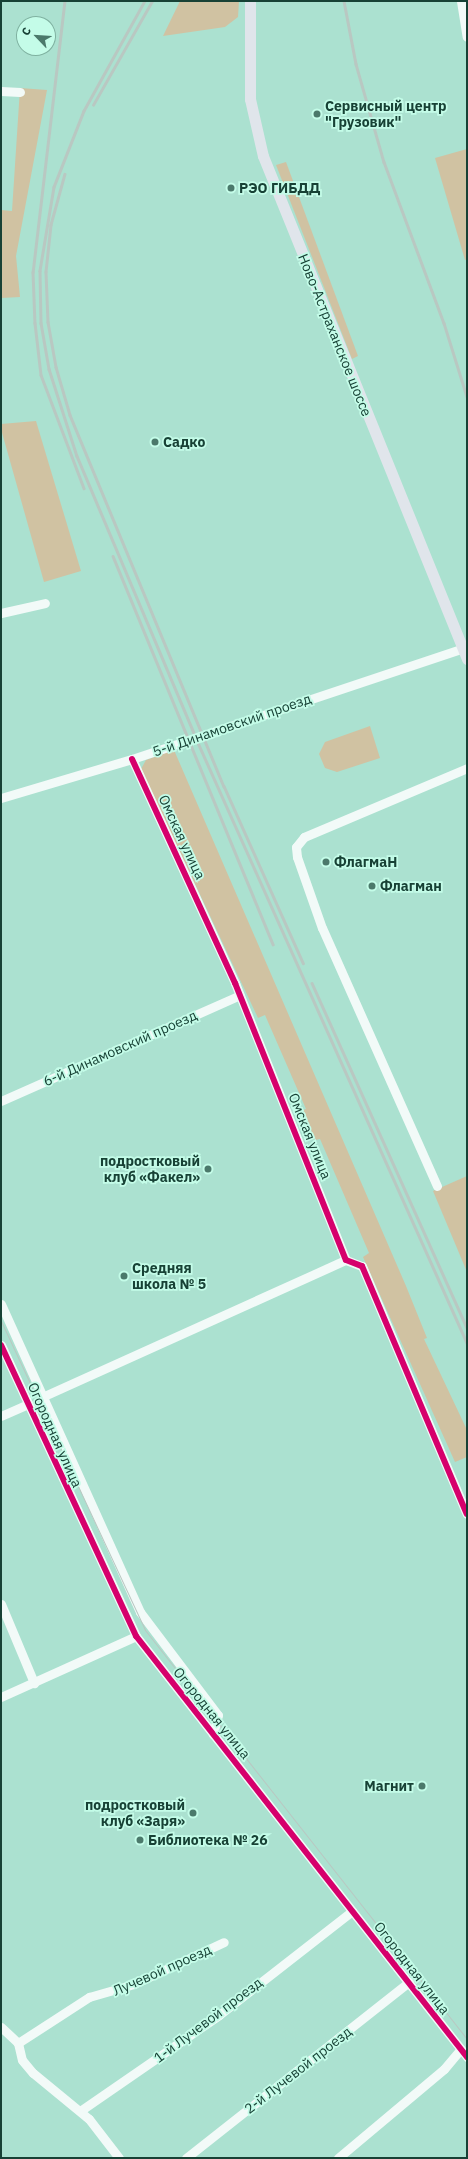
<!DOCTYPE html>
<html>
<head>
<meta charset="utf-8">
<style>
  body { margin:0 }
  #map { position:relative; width:468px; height:2159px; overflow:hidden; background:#abe1d0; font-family:"IBM Plex Sans",sans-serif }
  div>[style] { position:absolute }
  .green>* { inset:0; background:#d0c2a2 }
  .minor>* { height:9px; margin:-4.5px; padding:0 4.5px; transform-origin:4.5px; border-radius:4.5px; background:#f2faf8 }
  .major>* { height:11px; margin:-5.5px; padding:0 5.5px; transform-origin:5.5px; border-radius:5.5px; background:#e0e5eb }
  .tram>* { height:1px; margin:-0.5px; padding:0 0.5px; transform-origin:0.5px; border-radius:0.5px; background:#b9c8c2 }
  .rail>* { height:2.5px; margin:-1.25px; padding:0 1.25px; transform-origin:1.25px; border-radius:1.25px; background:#b9c8c2 }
  .cycleway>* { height:6px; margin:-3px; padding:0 3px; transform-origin:3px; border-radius:3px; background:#d6006c }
  .dots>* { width:11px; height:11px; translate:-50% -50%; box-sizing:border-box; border:2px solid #c4fce8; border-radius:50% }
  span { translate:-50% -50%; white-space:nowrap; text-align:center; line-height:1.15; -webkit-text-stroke:3.5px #c4fce8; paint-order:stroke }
  .poi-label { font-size:14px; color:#174135; font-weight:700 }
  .left { translate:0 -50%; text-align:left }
  .right { translate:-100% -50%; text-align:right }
  .street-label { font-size:14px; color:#174135 }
  .frame { position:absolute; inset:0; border:2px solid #174135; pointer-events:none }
  .north { position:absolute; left:16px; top:16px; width:40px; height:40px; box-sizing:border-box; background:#c4fce8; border:1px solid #7fb1a0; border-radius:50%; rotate:295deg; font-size:11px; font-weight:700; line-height:16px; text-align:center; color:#174135 }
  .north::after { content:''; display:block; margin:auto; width:14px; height:18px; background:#4b796b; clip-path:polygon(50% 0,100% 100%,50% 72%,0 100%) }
</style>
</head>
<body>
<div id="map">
  <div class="green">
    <i style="clip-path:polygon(180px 1px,239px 1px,238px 17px,225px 27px,163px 36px)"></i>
    <i style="clip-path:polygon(20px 88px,47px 90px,16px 256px,20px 297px,1px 298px,1px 210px,12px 211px)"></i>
    <i style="clip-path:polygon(467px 149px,467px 259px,465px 260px,435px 158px)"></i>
    <i style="clip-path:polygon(286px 162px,358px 356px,352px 359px,276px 165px)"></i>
    <i style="clip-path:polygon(36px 421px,81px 571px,44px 582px,1px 429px,1px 424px)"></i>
    <i style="clip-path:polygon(370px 726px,380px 758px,337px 772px,325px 768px,319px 754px,325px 742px)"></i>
    <i style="clip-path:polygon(174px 750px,406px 1286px,427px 1338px,424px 1339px,467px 1430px,467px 1457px,455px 1462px,363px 1257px,369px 1253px,320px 1139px,315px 1140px,303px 1110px,306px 1109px,265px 1015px,258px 1018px,141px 769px,146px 760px)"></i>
    <i style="clip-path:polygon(467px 1176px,467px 1272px,433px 1191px)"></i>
  </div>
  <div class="minor">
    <i style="left:461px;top:1px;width:36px;rotate:81deg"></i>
    <i style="left:1px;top:91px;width:19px;rotate:3deg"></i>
    <i style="left:1px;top:613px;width:45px;rotate:-12.8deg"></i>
    <i style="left:132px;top:759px;width:247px;rotate:65.3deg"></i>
    <i style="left:235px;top:983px;width:298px;rotate:68.2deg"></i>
    <i style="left:346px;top:1260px;width:17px;rotate:21deg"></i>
    <i style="left:362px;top:1266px;width:269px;rotate:67.1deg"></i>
    <i style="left:1px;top:798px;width:137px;rotate:-16.6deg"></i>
    <i style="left:132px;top:759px;width:353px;rotate:-18.5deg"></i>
    <i style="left:1px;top:1101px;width:261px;rotate:-23.9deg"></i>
    <i style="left:437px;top:1186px;width:282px;rotate:-114deg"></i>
    <i style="left:322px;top:928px;width:75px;rotate:-109.4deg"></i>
    <i style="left:297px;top:857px;width:10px;rotate:-96deg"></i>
    <i style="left:296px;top:847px;width:13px;rotate:-51deg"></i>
    <i style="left:304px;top:837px;width:177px;rotate:-22.9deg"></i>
    <i style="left:1px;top:1304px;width:338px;rotate:65.7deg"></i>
    <i style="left:140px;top:1612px;width:129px;rotate:52.9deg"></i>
    <i style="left:218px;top:1715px;width:20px;rotate:105deg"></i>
    <i style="left:1px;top:1345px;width:321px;rotate:65.1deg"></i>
    <i style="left:136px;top:1636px;width:536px;rotate:51.82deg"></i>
    <i style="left:42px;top:1397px;width:333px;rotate:-24.3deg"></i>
    <i style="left:1px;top:1416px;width:30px;rotate:-24deg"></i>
    <i style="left:1px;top:1604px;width:86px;rotate:67.3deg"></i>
    <i style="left:1px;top:1697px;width:148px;rotate:-24.3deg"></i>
    <i style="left:1px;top:2027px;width:23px;rotate:43deg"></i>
    <i style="left:18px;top:2043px;width:17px;rotate:77deg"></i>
    <i style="left:22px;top:2060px;width:17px;rotate:50deg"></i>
    <i style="left:33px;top:2073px;width:72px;rotate:39.4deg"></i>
    <i style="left:89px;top:2119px;width:49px;rotate:52.4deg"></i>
    <i style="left:18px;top:2043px;width:85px;rotate:-32.9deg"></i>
    <i style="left:89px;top:1997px;width:47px;rotate:-16.1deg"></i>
    <i style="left:134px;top:1984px;width:99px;rotate:-25deg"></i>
    <i style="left:80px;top:2111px;width:169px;rotate:-34.6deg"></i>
    <i style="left:219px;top:2015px;width:169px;rotate:-38deg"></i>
    <i style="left:186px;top:2158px;width:284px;rotate:-38.3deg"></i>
    <i style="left:338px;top:2158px;width:138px;rotate:-40deg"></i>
    <i style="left:444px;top:2069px;width:26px;rotate:-50deg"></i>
  </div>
  <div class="major">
    <i style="left:250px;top:1px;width:98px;rotate:90deg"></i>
    <i style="left:250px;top:99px;width:58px;rotate:77.2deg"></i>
    <i style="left:263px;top:156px;width:543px;rotate:67.92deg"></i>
  </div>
  <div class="tram">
    <i style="left:1px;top:1321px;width:341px;rotate:65deg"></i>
    <i style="left:145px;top:1630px;width:521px;rotate:51.79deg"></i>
  </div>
  <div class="rail">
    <i style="left:65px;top:1px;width:273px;rotate:96.7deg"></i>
    <i style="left:33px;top:272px;width:51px;rotate:87.8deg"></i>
    <i style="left:35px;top:323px;width:52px;rotate:83.4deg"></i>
    <i style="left:41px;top:375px;width:121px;rotate:69.2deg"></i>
    <i style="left:145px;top:1px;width:126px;rotate:119deg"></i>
    <i style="left:84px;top:111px;width:82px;rotate:111.5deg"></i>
    <i style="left:54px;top:187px;width:85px;rotate:99.5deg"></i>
    <i style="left:40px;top:271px;width:52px;rotate:88.9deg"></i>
    <i style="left:41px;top:323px;width:47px;rotate:80.1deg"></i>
    <i style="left:49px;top:369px;width:91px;rotate:72.2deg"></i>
    <i style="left:77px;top:456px;width:304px;rotate:67.1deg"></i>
    <i style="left:195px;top:736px;width:665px;rotate:65.86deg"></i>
    <i style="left:344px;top:1px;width:64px;rotate:79.2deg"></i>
    <i style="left:356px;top:64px;width:102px;rotate:74.1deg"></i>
    <i style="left:384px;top:162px;width:172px;rotate:69.6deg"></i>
    <i style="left:444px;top:323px;width:77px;rotate:72.7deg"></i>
    <i style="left:93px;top:105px;width:120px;rotate:-60.4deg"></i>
    <i style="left:65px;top:174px;width:53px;rotate:105.4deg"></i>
    <i style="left:51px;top:225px;width:47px;rotate:96.1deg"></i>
    <i style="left:46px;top:272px;width:50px;rotate:87.7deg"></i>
    <i style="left:48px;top:322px;width:46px;rotate:79.9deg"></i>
    <i style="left:56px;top:367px;width:50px;rotate:73.7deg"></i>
    <i style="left:70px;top:415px;width:402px;rotate:67.5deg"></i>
    <i style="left:224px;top:786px;width:194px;rotate:65.9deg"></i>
    <i style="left:113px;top:556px;width:420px;rotate:67.6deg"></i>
    <i style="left:312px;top:983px;width:378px;rotate:65.8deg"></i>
  </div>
  <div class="cycleway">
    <i style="left:132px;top:759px;width:247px;rotate:65.3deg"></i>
    <i style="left:235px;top:983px;width:298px;rotate:68.2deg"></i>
    <i style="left:346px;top:1260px;width:17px;rotate:21deg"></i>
    <i style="left:362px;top:1266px;width:269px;rotate:67.1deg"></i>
    <i style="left:1px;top:1345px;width:321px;rotate:65.1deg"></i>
    <i style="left:136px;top:1636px;width:536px;rotate:51.82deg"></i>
  </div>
  <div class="dots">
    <i style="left:317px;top:114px;background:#4b796b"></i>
    <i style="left:231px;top:188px;background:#4b796b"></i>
    <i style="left:155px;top:442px;background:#4b796b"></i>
    <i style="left:326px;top:862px;background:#4b796b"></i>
    <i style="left:372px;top:886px;background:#4b796b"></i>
    <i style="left:208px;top:1169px;background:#4b796b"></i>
    <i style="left:124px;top:1276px;background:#4b796b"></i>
    <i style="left:422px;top:1786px;background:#4b796b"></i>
    <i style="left:193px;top:1813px;background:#4b796b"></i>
    <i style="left:140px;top:1840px;background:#4b796b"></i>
  </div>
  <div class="poi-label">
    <span class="left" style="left:325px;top:114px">Сервисный центр<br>"Грузовик"</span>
    <span class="left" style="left:239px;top:188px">РЭО ГИБДД</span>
    <span class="left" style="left:163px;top:442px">Садко</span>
    <span class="left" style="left:334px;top:862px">ФлагмаН</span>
    <span class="left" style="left:380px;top:886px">Флагман</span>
    <span class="right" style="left:200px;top:1169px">подростковый<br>клуб «Факел»</span>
    <span class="left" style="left:132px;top:1276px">Средняя<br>школа № 5</span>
    <span class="right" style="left:414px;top:1786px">Магнит</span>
    <span class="right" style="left:185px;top:1813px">подростковый<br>клуб «Заря»</span>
    <span class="left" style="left:148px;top:1840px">Библиотека № 26</span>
  </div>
  <div class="street-label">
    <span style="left:335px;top:335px;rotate:68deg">Ново-Астраханское шоссе</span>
    <span style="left:232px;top:725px;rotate:-19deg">5-й Динамовский проезд</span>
    <span style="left:182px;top:837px;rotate:65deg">Омская улица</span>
    <span style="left:120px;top:1048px;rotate:-24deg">6-й Динамовский проезд</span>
    <span style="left:310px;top:1136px;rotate:68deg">Омская улица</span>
    <span style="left:55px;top:1435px;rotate:66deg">Огородная улица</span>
    <span style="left:212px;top:1713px;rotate:51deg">Огородная улица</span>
    <span style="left:412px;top:1968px;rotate:52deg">Огородная улица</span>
    <span style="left:162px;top:1970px;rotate:-24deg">Лучевой проезд</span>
    <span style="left:208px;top:2020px;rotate:-37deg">1-й Лучевой проезд</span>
    <span style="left:298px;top:2070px;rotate:-38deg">2-й Лучевой проезд</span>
  </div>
  <div class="frame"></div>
  <div class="north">С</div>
</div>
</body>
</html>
